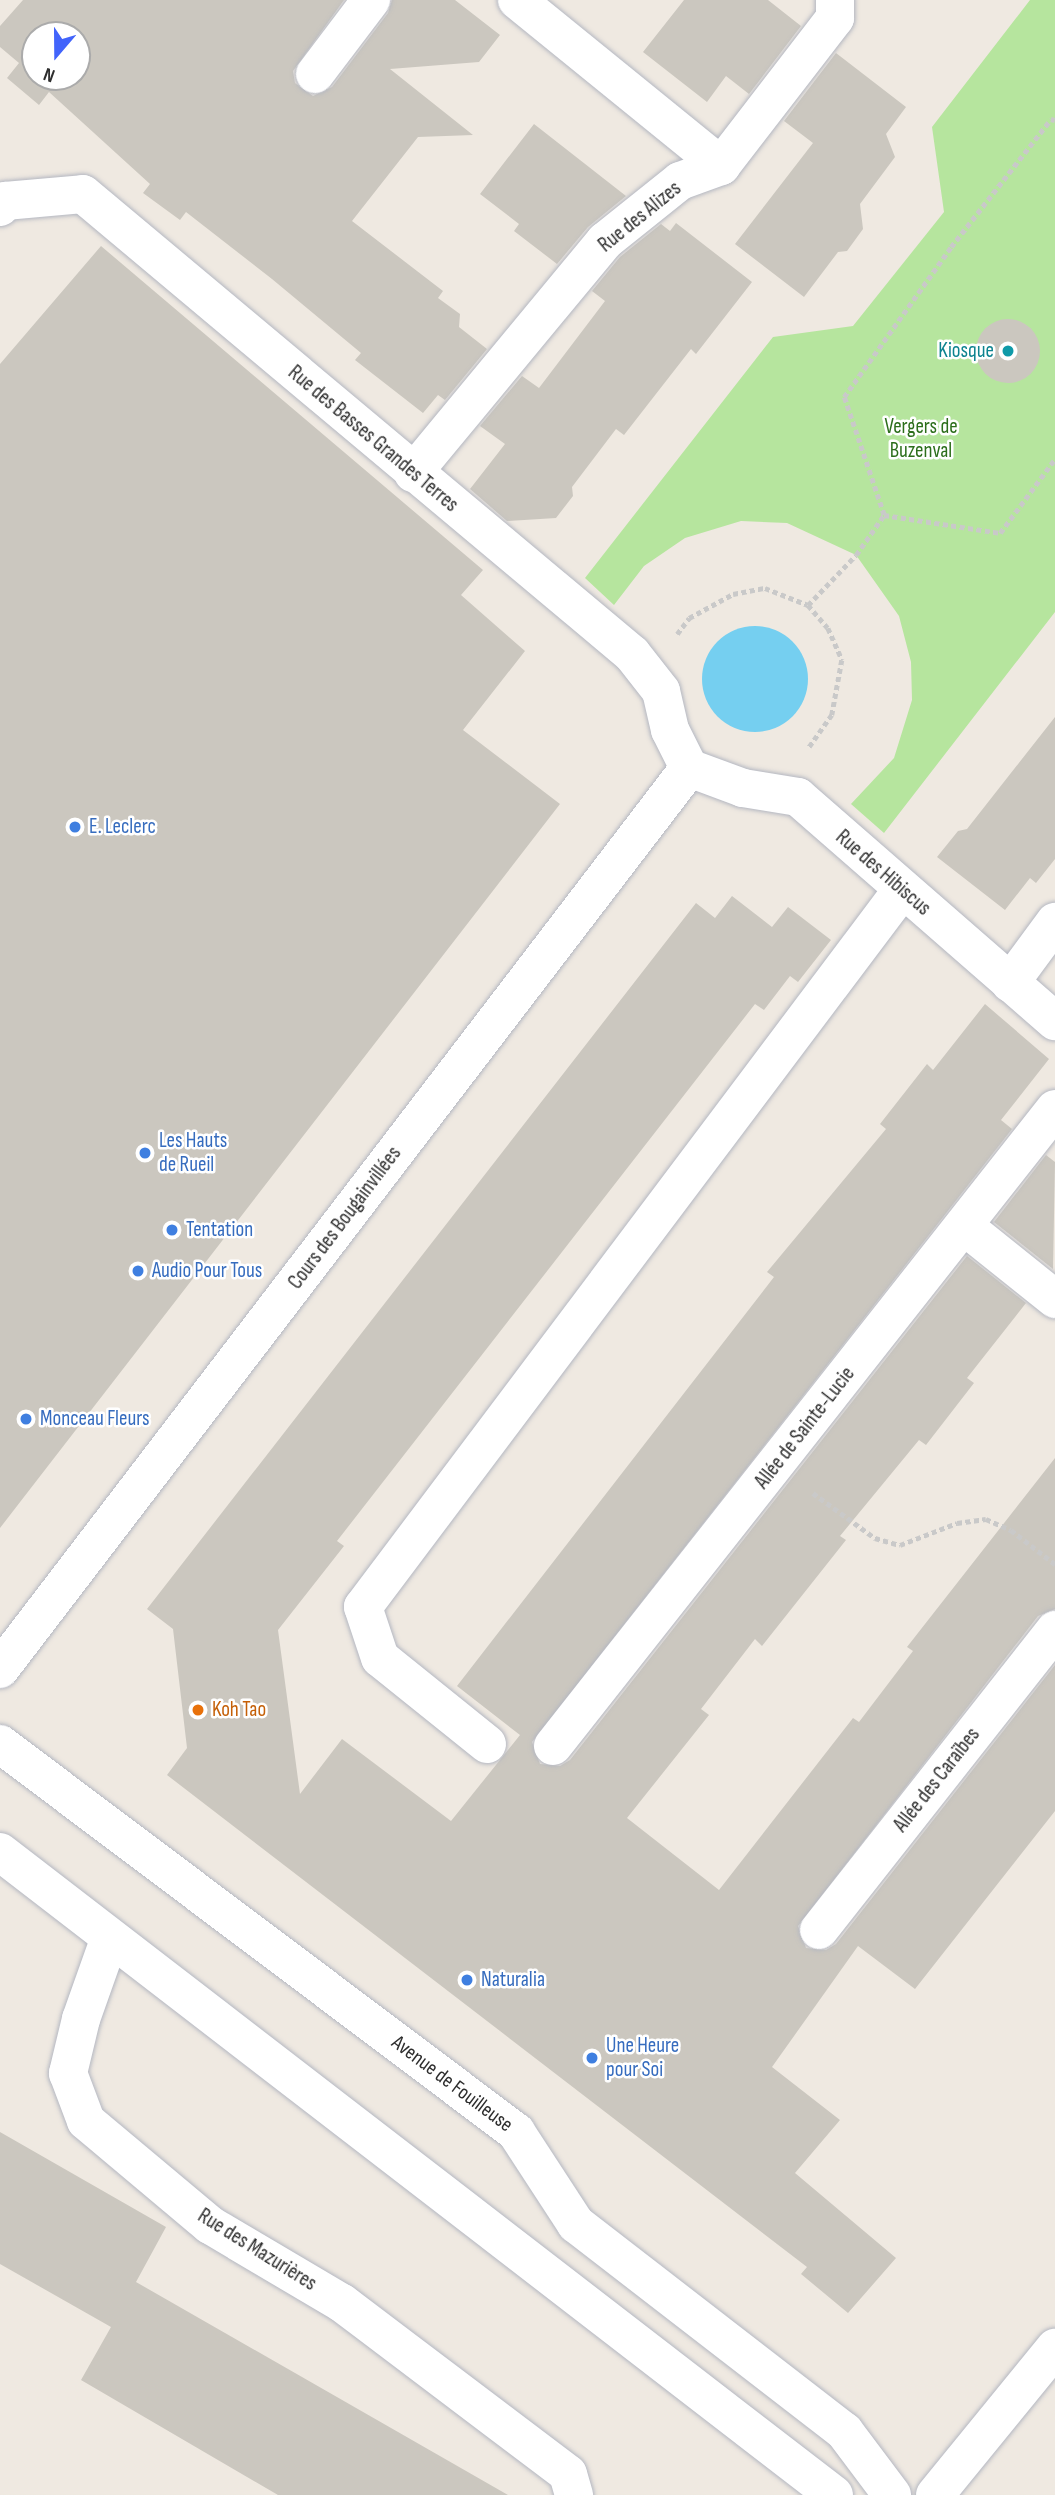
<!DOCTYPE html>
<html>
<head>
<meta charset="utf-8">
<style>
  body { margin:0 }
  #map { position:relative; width:1055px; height:2495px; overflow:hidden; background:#efe9e1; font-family:"Sofia Sans Condensed",sans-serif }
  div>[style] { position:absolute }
  .green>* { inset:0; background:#b6e59e }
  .water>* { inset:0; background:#75cff0 }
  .round { border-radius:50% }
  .building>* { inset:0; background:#cbc7bf }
  .path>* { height:4.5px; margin-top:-2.25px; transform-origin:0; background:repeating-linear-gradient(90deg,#c9c9c9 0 5px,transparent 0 8.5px) }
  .roads { filter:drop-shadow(0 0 2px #b4b7c1) drop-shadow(0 0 2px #b4b7c1) }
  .minor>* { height:38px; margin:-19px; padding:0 19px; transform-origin:19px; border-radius:19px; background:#fff }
  .dots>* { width:19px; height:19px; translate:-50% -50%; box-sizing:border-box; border:4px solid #fff; border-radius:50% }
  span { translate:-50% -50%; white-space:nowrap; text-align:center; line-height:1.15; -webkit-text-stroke:5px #fff; paint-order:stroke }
  .street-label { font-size:21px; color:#2e2e2e }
  .culture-label { font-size:21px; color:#0d838f }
  .right { translate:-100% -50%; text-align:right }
  .park-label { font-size:21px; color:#2c6e1b }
  .shop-label { font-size:21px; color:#366cbe }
  .left { translate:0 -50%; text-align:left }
  .food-label { font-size:21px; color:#c56008 }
  .north { position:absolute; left:21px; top:21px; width:70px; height:70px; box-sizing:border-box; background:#fff; border:2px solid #ababab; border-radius:50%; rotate:200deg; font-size:19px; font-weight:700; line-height:28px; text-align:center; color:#2e2e2e }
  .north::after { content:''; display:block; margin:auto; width:24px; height:32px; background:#4264fb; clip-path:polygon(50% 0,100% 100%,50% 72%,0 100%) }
</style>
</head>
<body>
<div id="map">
  <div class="green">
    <i style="clip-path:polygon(1030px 0,1055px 0,1055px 612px,884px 833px,851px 804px,894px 758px,912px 700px,911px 662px,899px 616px,856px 555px,787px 523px,741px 521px,685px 538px,644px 566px,614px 605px,585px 578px,773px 337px,853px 326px,944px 212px,932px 127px)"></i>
  </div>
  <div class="water">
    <i class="round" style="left:702px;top:626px;width:106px;height:106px"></i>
  </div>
  <div class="building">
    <i style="clip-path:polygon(evenodd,23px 0,344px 0,293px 71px,295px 83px,313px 96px,332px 87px,388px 13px,392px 0,455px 0,500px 35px,479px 62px,390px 69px,473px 135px,418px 137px,352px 221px,443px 291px,438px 298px,460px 314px,459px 327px,487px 349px,445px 400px,438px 395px,423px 413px,355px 360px,361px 353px,272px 279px,186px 212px,180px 220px,143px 193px,150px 184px,49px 92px,39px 105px,7px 78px,19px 63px,0 47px,0 26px,23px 0,35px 35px,77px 35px,77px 77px,35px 77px,35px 35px)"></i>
    <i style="clip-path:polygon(684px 0,768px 0,801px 26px,749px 94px,726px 76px,707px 102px,643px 52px)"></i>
    <i style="clip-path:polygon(836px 53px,906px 107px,886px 134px,895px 157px,860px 204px,863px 229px,847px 251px,838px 252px,804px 297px,735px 244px,813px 143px,784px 121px)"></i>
    <i style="clip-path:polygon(534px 124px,626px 196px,588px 227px,557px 264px,514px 231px,519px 224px,480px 194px)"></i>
    <i style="clip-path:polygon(676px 223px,752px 282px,696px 354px,691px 349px,624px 435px,616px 429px,572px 487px,573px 496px,556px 518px,507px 521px,470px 489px,505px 444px,480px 426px,522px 376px,539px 388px,605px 301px,592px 291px,620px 257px,661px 224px,670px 231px)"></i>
    <i style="clip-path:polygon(101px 246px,483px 570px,461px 595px,525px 651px,463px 730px,560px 804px,0 1528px,0 364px)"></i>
    <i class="round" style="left:976px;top:319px;width:64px;height:64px"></i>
    <i style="clip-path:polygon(1055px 717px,1055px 859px,1036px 883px,1030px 878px,1005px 910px,937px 857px,958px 831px,967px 829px)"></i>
    <i style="clip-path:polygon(732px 896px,772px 927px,788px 907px,831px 940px,798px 982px,790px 976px,764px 1010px,755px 1004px,337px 1541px,344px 1546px,278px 1630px,300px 1794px,342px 1739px,451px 1821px,520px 1735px,457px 1686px,774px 1277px,767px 1272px,886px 1129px,880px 1124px,927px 1064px,933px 1070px,985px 1004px,1049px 1059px,1001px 1120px,1012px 1129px,532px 1742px,540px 1764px,560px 1766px,570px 1760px,967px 1256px,1026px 1303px,967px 1378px,974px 1383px,926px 1445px,919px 1440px,840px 1536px,846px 1540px,762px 1646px,755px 1639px,701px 1709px,709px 1715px,627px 1818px,719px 1890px,853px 1718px,859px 1722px,913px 1651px,907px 1647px,1055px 1458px,1055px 1609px,1038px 1616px,798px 1926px,806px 1948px,826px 1950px,836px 1944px,1055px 1665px,1055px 1811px,915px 1989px,858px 1946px,772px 2067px,840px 2120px,795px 2173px,896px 2258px,848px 2313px,801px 2274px,807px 2267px,167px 1775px,187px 1748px,173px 1629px,147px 1609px,696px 903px,715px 918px)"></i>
    <i style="clip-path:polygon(1046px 1155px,1055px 1162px,1053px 1269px,994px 1222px)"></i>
    <i style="clip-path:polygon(0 2132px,166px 2227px,136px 2282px,508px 2495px,278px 2495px,81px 2380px,111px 2327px,0 2264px)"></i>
  </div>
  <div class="path">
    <i style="left:884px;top:515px;width:117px;rotate:8.8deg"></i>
    <i style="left:1000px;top:533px;width:92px;rotate:-53.4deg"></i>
    <i style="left:808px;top:605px;width:30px;rotate:49deg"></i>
    <i style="left:828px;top:628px;width:35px;rotate:66deg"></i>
    <i style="left:842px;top:660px;width:56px;rotate:100.3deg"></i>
    <i style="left:832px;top:715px;width:42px;rotate:125.2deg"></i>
    <i style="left:677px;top:634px;width:20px;rotate:-53deg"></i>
    <i style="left:689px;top:618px;width:50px;rotate:-28.6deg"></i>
    <i style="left:733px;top:594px;width:33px;rotate:-11deg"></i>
    <i style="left:765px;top:588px;width:46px;rotate:21.6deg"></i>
    <i style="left:808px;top:605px;width:69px;rotate:-46.2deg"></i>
    <i style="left:856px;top:555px;width:49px;rotate:-55deg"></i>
    <i style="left:884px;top:515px;width:125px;rotate:-108.7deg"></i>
    <i style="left:844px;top:397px;width:184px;rotate:-54.5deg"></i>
    <i style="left:951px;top:247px;width:162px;rotate:-52deg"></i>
    <i style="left:1051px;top:119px;width:4px;rotate:14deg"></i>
    <i style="left:813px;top:1493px;width:77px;rotate:36deg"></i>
    <i style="left:875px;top:1538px;width:26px;rotate:16deg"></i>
    <i style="left:900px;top:1545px;width:61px;rotate:-21.1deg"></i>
    <i style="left:957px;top:1523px;width:29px;rotate:-8deg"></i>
    <i style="left:986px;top:1519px;width:27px;rotate:24deg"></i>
    <i style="left:1011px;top:1530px;width:56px;rotate:37.7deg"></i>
  </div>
  <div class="roads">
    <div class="minor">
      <i style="left:517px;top:0;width:263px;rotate:39.1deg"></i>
      <i style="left:315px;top:74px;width:93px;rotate:-52.9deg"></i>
      <i style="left:0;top:207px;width:8px;rotate:-50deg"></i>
      <i style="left:5px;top:201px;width:78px;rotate:-5.1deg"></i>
      <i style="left:83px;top:194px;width:716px;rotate:39.96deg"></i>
      <i style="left:632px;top:654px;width:47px;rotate:51.9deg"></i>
      <i style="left:661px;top:691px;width:40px;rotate:77deg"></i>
      <i style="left:670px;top:730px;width:42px;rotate:63.4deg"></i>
      <i style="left:413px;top:473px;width:301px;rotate:-50.4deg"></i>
      <i style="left:605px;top:241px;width:96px;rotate:-38.7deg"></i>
      <i style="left:680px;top:181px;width:44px;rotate:-20.1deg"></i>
      <i style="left:721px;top:166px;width:187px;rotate:-52.4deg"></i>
      <i style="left:835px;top:18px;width:18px;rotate:-90deg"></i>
      <i style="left:689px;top:768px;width:58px;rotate:20.3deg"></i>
      <i style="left:743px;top:788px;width:56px;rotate:9.3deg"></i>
      <i style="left:798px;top:797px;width:341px;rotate:41.1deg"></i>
      <i style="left:1010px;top:983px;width:76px;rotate:-53.6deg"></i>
      <i style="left:964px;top:1226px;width:117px;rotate:38.7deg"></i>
      <i style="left:0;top:1669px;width:1134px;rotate:-52.59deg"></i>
      <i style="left:0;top:1744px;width:646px;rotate:36.94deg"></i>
      <i style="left:516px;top:2132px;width:110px;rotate:56.9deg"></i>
      <i style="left:576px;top:2224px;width:339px;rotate:37.7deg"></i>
      <i style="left:844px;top:2431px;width:80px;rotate:53.1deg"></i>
      <i style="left:487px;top:1744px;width:137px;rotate:-141.2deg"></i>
      <i style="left:380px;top:1658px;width:54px;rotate:-108.4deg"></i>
      <i style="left:363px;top:1607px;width:897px;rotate:-53.07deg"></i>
      <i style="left:553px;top:1746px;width:811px;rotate:-51.76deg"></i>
      <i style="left:0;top:1852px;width:1053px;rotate:37.63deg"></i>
      <i style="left:819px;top:1930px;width:382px;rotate:-51.8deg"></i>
      <i style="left:109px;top:1940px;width:84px;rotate:109.5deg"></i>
      <i style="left:81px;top:2019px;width:56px;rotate:103.5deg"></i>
      <i style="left:68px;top:2073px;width:51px;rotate:69.4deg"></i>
      <i style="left:86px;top:2121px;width:162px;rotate:40deg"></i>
      <i style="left:210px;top:2225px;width:153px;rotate:30.6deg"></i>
      <i style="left:342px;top:2303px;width:283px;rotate:37.1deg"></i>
      <i style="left:568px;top:2474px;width:22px;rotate:74deg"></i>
      <i style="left:935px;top:2495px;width:190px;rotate:-50.8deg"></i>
    </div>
  </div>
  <div class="dots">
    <i style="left:1008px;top:351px;background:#0f9aa8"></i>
    <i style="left:75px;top:827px;background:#3f7fe0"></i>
    <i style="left:145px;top:1153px;background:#3f7fe0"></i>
    <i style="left:172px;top:1230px;background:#3f7fe0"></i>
    <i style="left:138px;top:1271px;background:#3f7fe0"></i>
    <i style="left:26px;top:1419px;background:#3f7fe0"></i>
    <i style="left:198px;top:1710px;background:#e8710a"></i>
    <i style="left:467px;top:1980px;background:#3f7fe0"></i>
    <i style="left:592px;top:2058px;background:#3f7fe0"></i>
  </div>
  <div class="street-label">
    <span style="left:640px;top:217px;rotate:-39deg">Rue des Alizes</span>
    <span style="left:373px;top:439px;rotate:40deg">Rue des Basses Grandes Terres</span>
    <span style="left:883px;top:873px;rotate:41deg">Rue des Hibiscus</span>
    <span style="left:345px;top:1218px;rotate:-53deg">Cours des Bougainvillées</span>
    <span style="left:805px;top:1428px;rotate:-52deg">Allée de Sainte-Lucie</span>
    <span style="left:937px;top:1780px;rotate:-52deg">Allée des Caraïbes</span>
    <span style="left:452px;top:2084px;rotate:37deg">Avenue de Fouilleuse</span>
    <span style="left:257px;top:2250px;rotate:32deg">Rue des Mazurières</span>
  </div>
  <div class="culture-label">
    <span class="right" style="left:994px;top:351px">Kiosque</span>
  </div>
  <div class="park-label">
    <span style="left:921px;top:439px">Vergers de<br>Buzenval</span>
  </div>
  <div class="shop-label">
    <span class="left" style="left:89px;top:827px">E. Leclerc</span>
    <span class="left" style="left:159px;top:1153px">Les Hauts<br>de Rueil</span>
    <span class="left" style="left:186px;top:1230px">Tentation</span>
    <span class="left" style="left:152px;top:1271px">Audio Pour Tous</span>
    <span class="left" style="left:40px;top:1419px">Monceau Fleurs</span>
    <span class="left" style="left:481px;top:1980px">Naturalia</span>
    <span class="left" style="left:606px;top:2058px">Une Heure<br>pour Soi</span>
  </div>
  <div class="food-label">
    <span class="left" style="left:212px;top:1710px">Koh Tao</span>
  </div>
  <div class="north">N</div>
</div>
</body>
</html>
